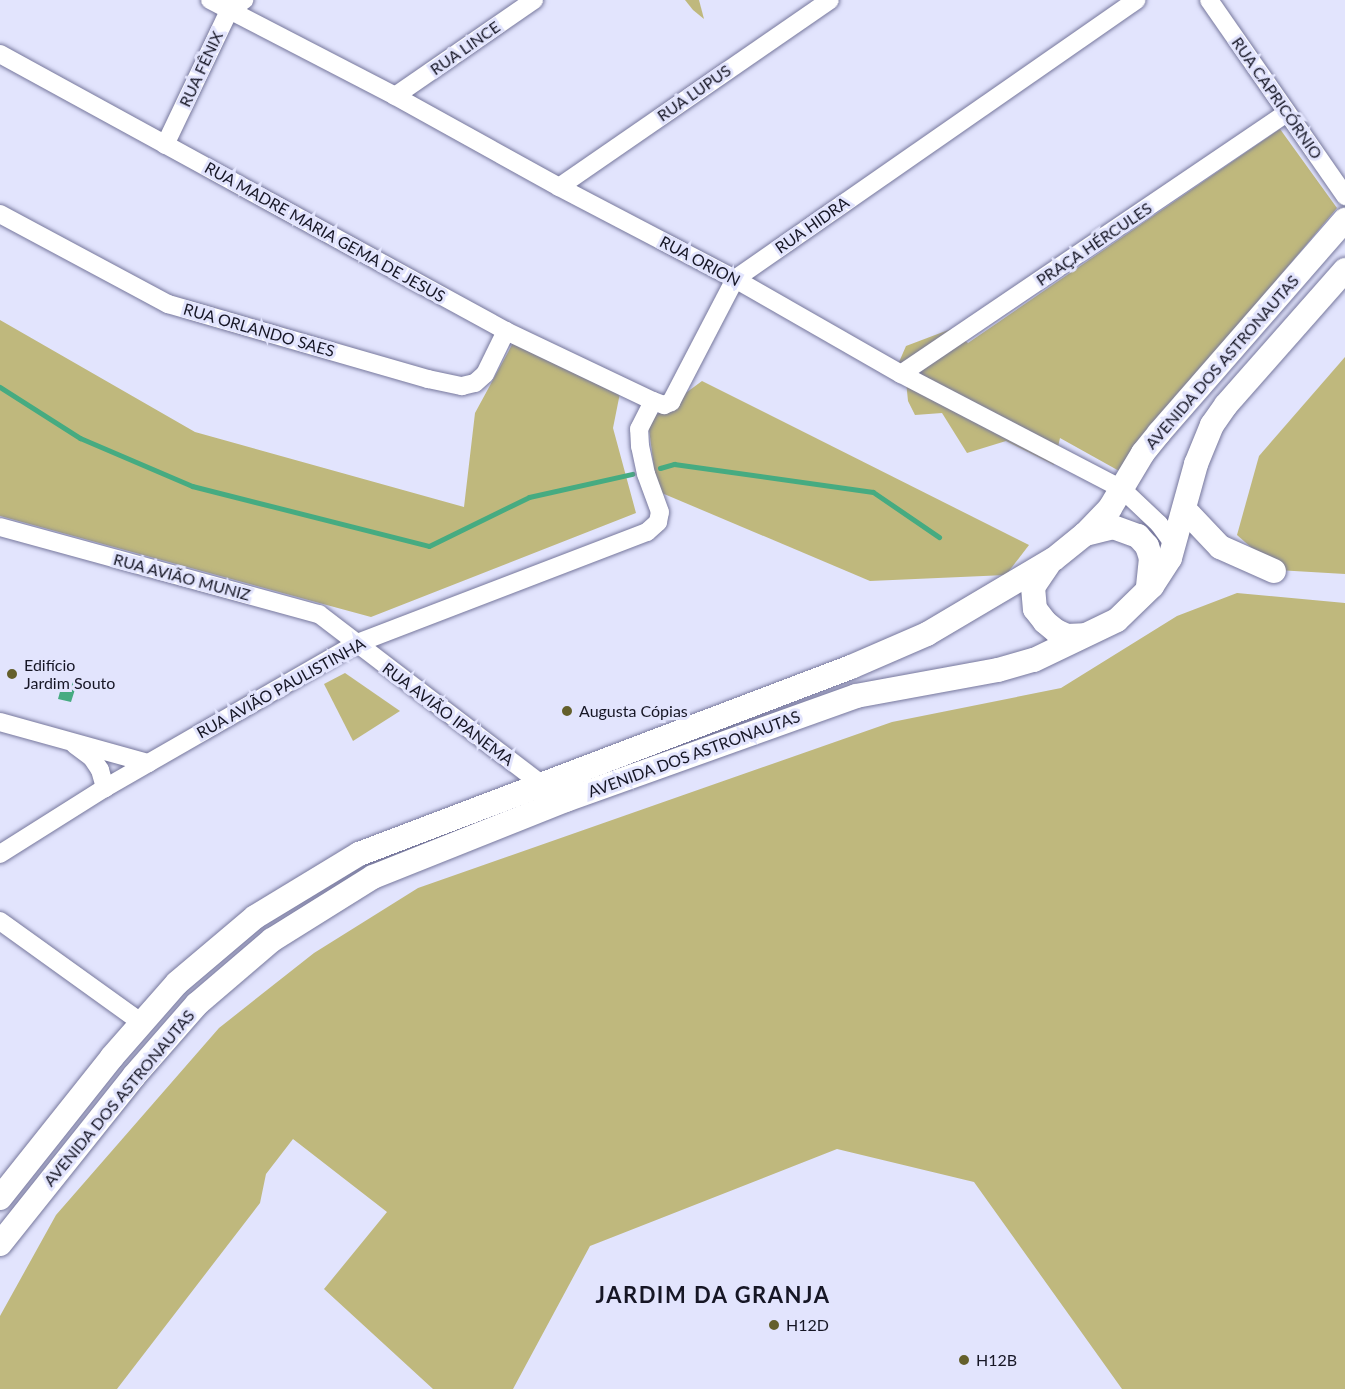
<!DOCTYPE html>
<html>
<head>
<meta charset="utf-8">
<style>
  body { margin:0 }
  #map { position:relative; width:1345px; height:1389px; overflow:hidden; background:#e2e4fd; font-family:Lato,sans-serif }
  div>[style] { position:absolute }
  .green>* { inset:0; background:#bfb87d }
  .water>* { inset:0; background:#46ab81 }
  .stream>* { height:5px; margin:-2.5px; padding:0 2.5px; transform-origin:2.5px; border-radius:2.5px; background:#46ab81 }
  .roads { filter:drop-shadow(0 0 2px #76779c) drop-shadow(0 0 2px #76779c) }
  .street>* { height:18px; margin:-9px; padding:0 9px; transform-origin:9px; border-radius:9px; background:#fff }
  .secondary>* { height:24px; margin:-12px; padding:0 12px; transform-origin:12px; border-radius:12px; background:#fff }
  .dots>* { width:16px; height:16px; translate:-50% -50%; box-sizing:border-box; border:3px solid #e2e4fd; border-radius:50% }
  span { translate:-50% -50%; white-space:nowrap; text-align:center; line-height:1.15; -webkit-text-stroke:6px #e2e4fd; paint-order:stroke }
  .street-label { font-size:16px; color:#161625 }
  .poi-label { font-size:16px; color:#161625 }
  .left { translate:0 -50%; text-align:left }
  .district-label { font-size:22px; color:#161625; font-weight:700; letter-spacing:1.5px }
</style>
</head>
<body>
<div id="map">
  <div class="green">
    <i style="clip-path:polygon(685px 0,699px 0,704px 19px,693px 10px)"></i>
    <i style="clip-path:polygon(1280px 129px,1337px 208px,1132px 452px,1121px 472px,1060px 438px,1054px 465px,1006px 441px,967px 453px,942px 413px,915px 415px,908px 401px,906px 381px,896px 369px,906px 346px,951px 329px,968px 343px)"></i>
    <i style="clip-path:polygon(0 320px,195px 432px,464px 507px,475px 413px,514px 341px,620px 393px,613px 428px,636px 513px,371px 617px,0 516px)"></i>
    <i style="clip-path:polygon(1345px 357px,1345px 574px,1277px 570px,1237px 535px,1259px 456px)"></i>
    <i style="clip-path:polygon(702px 381px,1029px 545px,1006px 575px,870px 581px,657px 491px,648px 421px)"></i>
    <i style="clip-path:polygon(1237px 593px,1345px 603px,1345px 1389px,1122px 1389px,974px 1182px,837px 1149px,590px 1246px,513px 1389px,433px 1389px,324px 1289px,387px 1212px,293px 1139px,266px 1174px,260px 1203px,117px 1389px,0 1389px,0 1316px,56px 1215px,219px 1028px,314px 953px,418px 888px,892px 722px,1061px 688px,1177px 616px)"></i>
    <i style="clip-path:polygon(345px 673px,400px 711px,353px 741px,324px 684px)"></i>
  </div>
  <div class="water">
    <i style="clip-path:polygon(74px 678px,78px 680px,71px 702px,58px 699px,61px 688px,69px 691px)"></i>
  </div>
  <div class="stream">
    <i style="left:0;top:387px;width:95px;rotate:32.5deg"></i>
    <i style="left:80px;top:438px;width:122px;rotate:23.2deg"></i>
    <i style="left:192px;top:486px;width:244px;rotate:14.2deg"></i>
    <i style="left:429px;top:546px;width:111px;rotate:-26.1deg"></i>
    <i style="left:529px;top:497px;width:106px;rotate:-12.6deg"></i>
    <i style="left:660px;top:468px;width:15px;rotate:-16deg"></i>
    <i style="left:674px;top:464px;width:201px;rotate:8deg"></i>
    <i style="left:873px;top:492px;width:80px;rotate:34.3deg"></i>
  </div>
  <div class="roads">
    <div class="street">
      <i style="left:210px;top:0;width:208px;rotate:27.4deg"></i>
      <i style="left:395px;top:96px;width:188px;rotate:29deg"></i>
      <i style="left:559px;top:187px;width:199px;rotate:27.6deg"></i>
      <i style="left:735px;top:279px;width:191px;rotate:29.8deg"></i>
      <i style="left:901px;top:374px;width:249px;rotate:27.5deg"></i>
      <i style="left:1122px;top:489px;width:51px;rotate:43.4deg"></i>
      <i style="left:1159px;top:524px;width:26px;rotate:54deg"></i>
      <i style="left:1209px;top:0;width:239px;rotate:55.2deg"></i>
      <i style="left:0;top:54px;width:577px;rotate:28.7deg"></i>
      <i style="left:506px;top:331px;width:163px;rotate:25.5deg"></i>
      <i style="left:395px;top:96px;width:169px;rotate:-34.6deg"></i>
      <i style="left:165px;top:145px;width:148px;rotate:-64.5deg"></i>
      <i style="left:229px;top:11px;width:19px;rotate:-36deg"></i>
      <i style="left:559px;top:187px;width:329px;rotate:-34.6deg"></i>
      <i style="left:0;top:214px;width:191px;rotate:28.2deg"></i>
      <i style="left:168px;top:304px;width:271px;rotate:16.1deg"></i>
      <i style="left:428px;top:379px;width:35px;rotate:12deg"></i>
      <i style="left:462px;top:386px;width:13px;rotate:-13deg"></i>
      <i style="left:475px;top:383px;width:13px;rotate:-42deg"></i>
      <i style="left:485px;top:374px;width:48px;rotate:-64deg"></i>
      <i style="left:901px;top:374px;width:466px;rotate:-34.1deg"></i>
      <i style="left:0;top:527px;width:331px;rotate:15.3deg"></i>
      <i style="left:319px;top:614px;width:280px;rotate:37.4deg"></i>
      <i style="left:0;top:722px;width:154px;rotate:15.5deg"></i>
      <i style="left:75px;top:745px;width:21px;rotate:37deg"></i>
      <i style="left:92px;top:758px;width:14px;rotate:56deg"></i>
      <i style="left:100px;top:770px;width:19px;rotate:74deg"></i>
      <i style="left:0;top:854px;width:124px;rotate:-32.2deg"></i>
      <i style="left:105px;top:788px;width:289px;rotate:-29.9deg"></i>
      <i style="left:355px;top:644px;width:313px;rotate:-21deg"></i>
      <i style="left:647px;top:532px;width:15px;rotate:-42deg"></i>
      <i style="left:658px;top:522px;width:10px;rotate:-79deg"></i>
      <i style="left:660px;top:512px;width:40px;rotate:-110.2deg"></i>
      <i style="left:646px;top:474px;width:29px;rotate:-102deg"></i>
      <i style="left:640px;top:446px;width:17px;rotate:-93deg"></i>
      <i style="left:639px;top:429px;width:31px;rotate:-63deg"></i>
      <i style="left:653px;top:401px;width:12px;rotate:20deg"></i>
      <i style="left:664px;top:405px;width:8px;rotate:-23deg"></i>
      <i style="left:671px;top:402px;width:139px;rotate:-62.5deg"></i>
      <i style="left:735px;top:279px;width:489px;rotate:-34.8deg"></i>
      <i style="left:0;top:921px;width:175px;rotate:35.7deg"></i>
    </div>
    <div class="secondary">
      <i style="left:1185px;top:510px;width:51px;rotate:46.6deg"></i>
      <i style="left:1220px;top:547px;width:59px;rotate:24deg"></i>
      <i style="left:1085px;top:534px;width:29px;rotate:-14deg"></i>
      <i style="left:1113px;top:527px;width:27px;rotate:20deg"></i>
      <i style="left:1138px;top:536px;width:13px;rotate:48deg"></i>
      <i style="left:1147px;top:546px;width:13px;rotate:72deg"></i>
      <i style="left:1151px;top:558px;width:30px;rotate:96deg"></i>
      <i style="left:1048px;top:565px;width:27px;rotate:124deg"></i>
      <i style="left:1033px;top:587px;width:22px;rotate:85deg"></i>
      <i style="left:1035px;top:609px;width:16px;rotate:52deg"></i>
      <i style="left:1045px;top:622px;width:14px;rotate:39deg"></i>
      <i style="left:1056px;top:631px;width:12px;rotate:24deg"></i>
      <i style="left:1067px;top:636px;width:17px;rotate:-3deg"></i>
      <i style="left:0;top:1198px;width:180px;rotate:-51.5deg"></i>
      <i style="left:112px;top:1057px;width:98px;rotate:-48.7deg"></i>
      <i style="left:177px;top:983px;width:102px;rotate:-40.2deg"></i>
      <i style="left:255px;top:917px;width:122px;rotate:-31.2deg"></i>
      <i style="left:359px;top:854px;width:526px;rotate:-20.81deg"></i>
      <i style="left:851px;top:667px;width:83px;rotate:-23.5deg"></i>
      <i style="left:927px;top:634px;width:147px;rotate:-30.6deg"></i>
      <i style="left:1054px;top:559px;width:40px;rotate:-39deg"></i>
      <i style="left:1085px;top:534px;width:36px;rotate:-46deg"></i>
      <i style="left:1110px;top:508px;width:64px;rotate:-59deg"></i>
      <i style="left:1143px;top:453px;width:26px;rotate:-51deg"></i>
      <i style="left:1159px;top:433px;width:283px;rotate:-48.9deg"></i>
      <i style="left:0;top:1244px;width:215px;rotate:-51.4deg"></i>
      <i style="left:134px;top:1076px;width:96px;rotate:-48.8deg"></i>
      <i style="left:197px;top:1004px;width:99px;rotate:-40.5deg"></i>
      <i style="left:272px;top:940px;width:119px;rotate:-32deg"></i>
      <i style="left:373px;top:877px;width:208px;rotate:-21.8deg"></i>
      <i style="left:566px;top:800px;width:308px;rotate:-19.7deg"></i>
      <i style="left:856px;top:696px;width:144px;rotate:-10.4deg"></i>
      <i style="left:998px;top:670px;width:37px;rotate:-16deg"></i>
      <i style="left:1034px;top:660px;width:92px;rotate:-25.7deg"></i>
      <i style="left:1117px;top:620px;width:49px;rotate:-44.2deg"></i>
      <i style="left:1152px;top:586px;width:33px;rotate:-57deg"></i>
      <i style="left:1170px;top:558px;width:98px;rotate:-74.5deg"></i>
      <i style="left:1196px;top:464px;width:42px;rotate:-67.7deg"></i>
      <i style="left:1212px;top:425px;width:24px;rotate:-55deg"></i>
      <i style="left:1226px;top:405px;width:180px;rotate:-48.6deg"></i>
    </div>
  </div>
  <div class="dots">
    <i style="left:12px;top:674px;background:#645f2b"></i>
    <i style="left:567px;top:711px;background:#645f2b"></i>
    <i style="left:774px;top:1325px;background:#645f2b"></i>
    <i style="left:964px;top:1360px;background:#645f2b"></i>
  </div>
  <div class="street-label">
    <span style="left:465px;top:48px;rotate:-35deg">RUA LINCE</span>
    <span style="left:201px;top:69px;rotate:-65deg">RUA FÊNIX</span>
    <span style="left:694px;top:93px;rotate:-35deg">RUA LUPUS</span>
    <span style="left:1277px;top:98px;rotate:55deg">RUA CAPRICÓRNIO</span>
    <span style="left:812px;top:225px;rotate:-35deg">RUA HIDRA</span>
    <span style="left:325px;top:232px;rotate:29deg">RUA MADRE MARIA GEMA DE JESUS</span>
    <span style="left:1094px;top:244px;rotate:-34deg">PRAÇA HÉRCULES</span>
    <span style="left:700px;top:261px;rotate:28deg">RUA ORION</span>
    <span style="left:259px;top:330px;rotate:16deg">RUA ORLANDO SAES</span>
    <span style="left:1222px;top:362px;rotate:-49deg">AVENIDA DOS ASTRONAUTAS</span>
    <span style="left:182px;top:577px;rotate:15deg">RUA AVIÃO MUNIZ</span>
    <span style="left:281px;top:688px;rotate:-29deg">RUA AVIÃO PAULISTINHA</span>
    <span style="left:448px;top:714px;rotate:37deg">RUA AVIÃO IPANEMA</span>
    <span style="left:694px;top:754px;rotate:-20deg">AVENIDA DOS ASTRONAUTAS</span>
    <span style="left:119px;top:1098px;rotate:-50deg">AVENIDA DOS ASTRONAUTAS</span>
  </div>
  <div class="poi-label">
    <span class="left" style="left:24px;top:674px">Edifício<br>Jardim Souto</span>
    <span class="left" style="left:579px;top:711px">Augusta Cópias</span>
    <span class="left" style="left:786px;top:1325px">H12D</span>
    <span class="left" style="left:976px;top:1360px">H12B</span>
  </div>
  <div class="district-label">
    <span style="left:713px;top:1295px">JARDIM DA GRANJA</span>
  </div>
</div>
</body>
</html>
